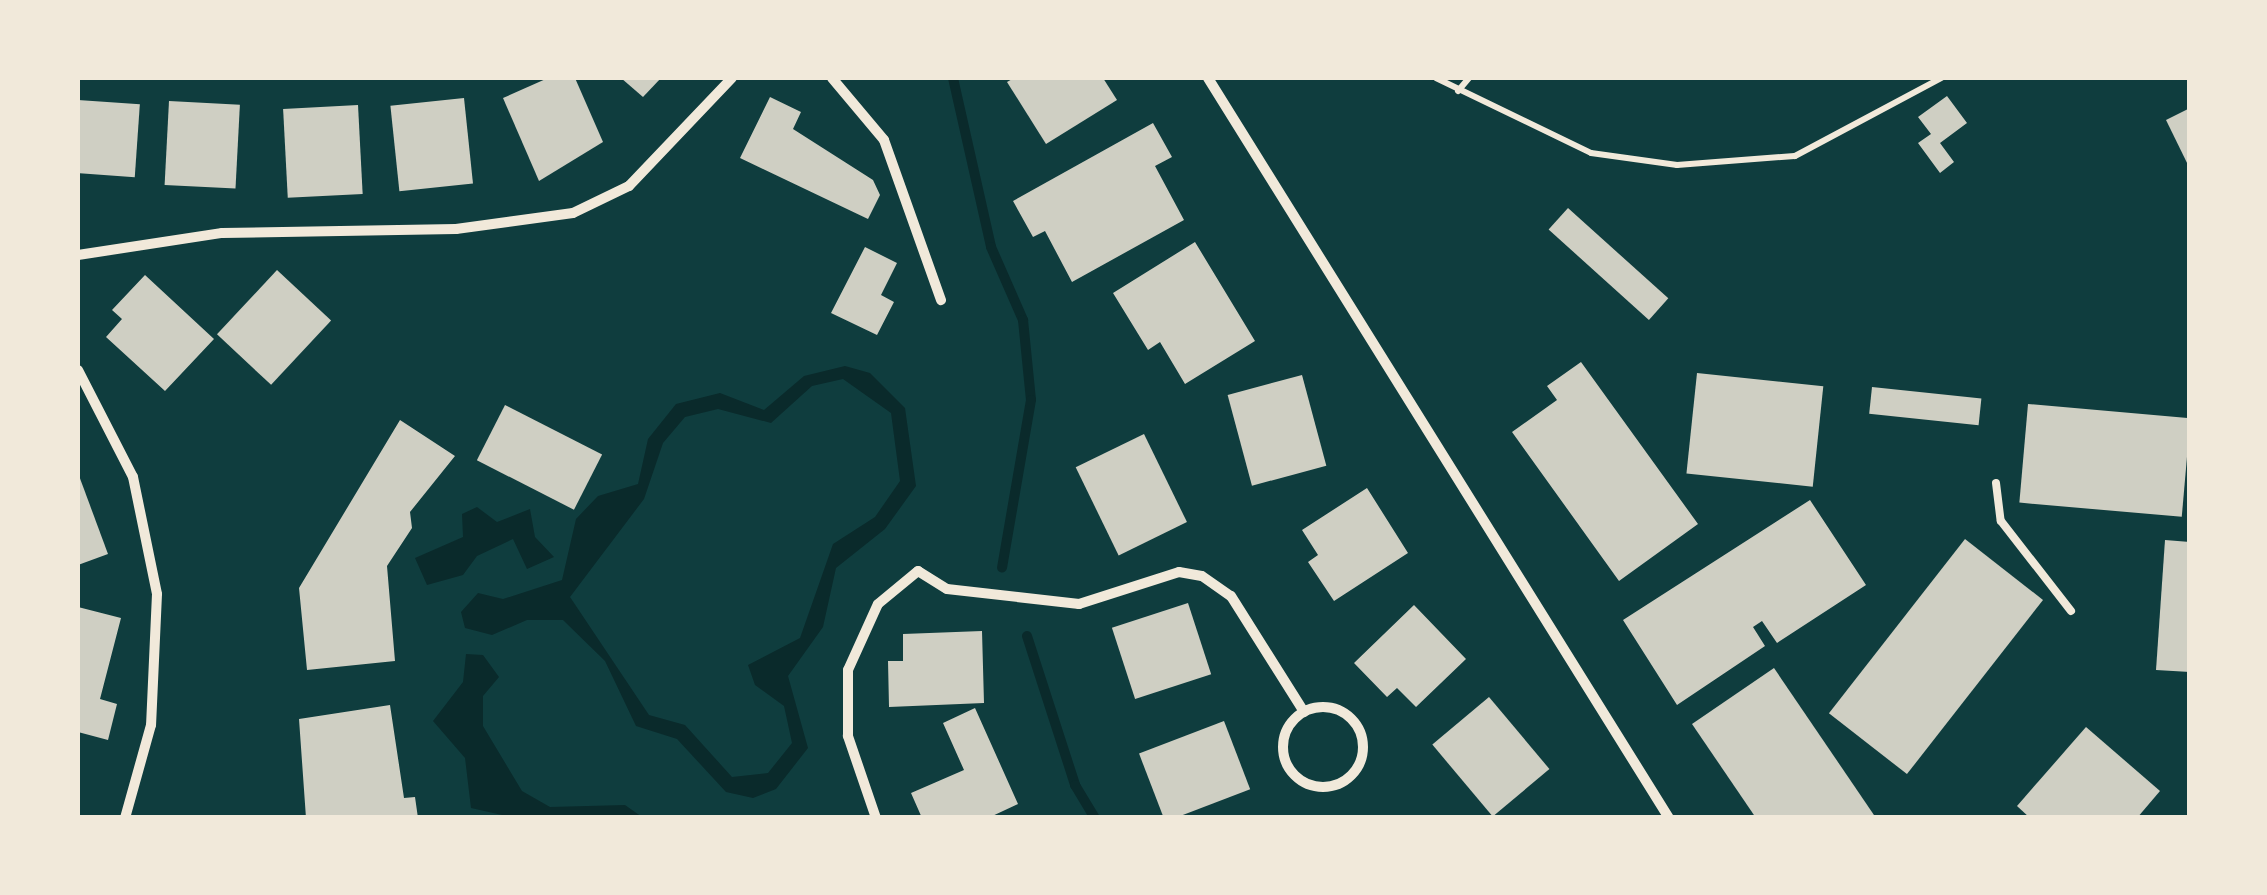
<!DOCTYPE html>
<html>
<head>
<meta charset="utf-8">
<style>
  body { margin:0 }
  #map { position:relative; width:2267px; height:895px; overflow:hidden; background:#0f3d3e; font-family:"Times New Roman",serif }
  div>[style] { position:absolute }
  .water>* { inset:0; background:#0a2a2b }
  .stream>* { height:10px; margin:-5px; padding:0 5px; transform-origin:5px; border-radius:5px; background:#0a2a2b }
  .building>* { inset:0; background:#cfcfc3; transform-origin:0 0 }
  .path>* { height:6px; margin:-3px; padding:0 3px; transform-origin:3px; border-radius:3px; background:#f1e9da }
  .service>* { height:8px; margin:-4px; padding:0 4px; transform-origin:4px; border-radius:4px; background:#f1e9da }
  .minor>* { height:10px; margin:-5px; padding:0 5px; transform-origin:5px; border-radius:5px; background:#f1e9da }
  .minor>.ring { margin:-5px; padding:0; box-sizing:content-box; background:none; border:10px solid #f1e9da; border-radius:50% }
  span { translate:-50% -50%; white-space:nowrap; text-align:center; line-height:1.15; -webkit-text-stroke:8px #f1e9da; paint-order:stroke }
  .frame { position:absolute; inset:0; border:80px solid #f1e9da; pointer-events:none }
</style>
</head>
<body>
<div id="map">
  <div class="water">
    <i style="clip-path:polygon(evenodd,845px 366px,870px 373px,905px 408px,916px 486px,885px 529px,836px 568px,823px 627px,788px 676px,808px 748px,776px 789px,753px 798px,726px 792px,677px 739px,636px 726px,605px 661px,563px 620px,527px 620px,492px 635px,465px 628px,461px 612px,478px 593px,503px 599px,562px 580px,576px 519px,598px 496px,638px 484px,648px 439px,676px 404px,720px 393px,764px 410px,804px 376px,845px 366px,843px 379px,891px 413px,900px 481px,875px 517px,833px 544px,800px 638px,748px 665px,755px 685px,784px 706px,792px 743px,768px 773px,732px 777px,685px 725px,649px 715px,570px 597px,644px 499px,663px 443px,685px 417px,718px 409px,771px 423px,812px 386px,843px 379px)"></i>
    <i style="clip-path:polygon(477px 507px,497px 522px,530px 509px,535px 537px,554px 557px,527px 569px,513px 539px,477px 556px,463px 575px,427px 585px,415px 558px,463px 537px,462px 514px)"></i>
    <i style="clip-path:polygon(466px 654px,483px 655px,499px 677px,483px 696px,483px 726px,522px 791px,550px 807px,625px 805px,642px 817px,511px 817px,471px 808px,465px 758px,433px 721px,463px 682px)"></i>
  </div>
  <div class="stream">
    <i style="left:953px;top:78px;width:173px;rotate:77.3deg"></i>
    <i style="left:991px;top:247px;width:80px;rotate:66.3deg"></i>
    <i style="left:1023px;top:320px;width:80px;rotate:84.3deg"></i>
    <i style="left:1031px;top:400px;width:170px;rotate:99.8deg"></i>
    <i style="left:1027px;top:636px;width:157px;rotate:72.1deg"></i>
    <i style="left:1075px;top:785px;width:39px;rotate:59deg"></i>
  </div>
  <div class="building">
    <i style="clip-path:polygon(548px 78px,575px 78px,603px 142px,539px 181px,503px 98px)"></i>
    <i style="clip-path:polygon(621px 78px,661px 78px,643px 97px)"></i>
    <i style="clip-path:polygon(1014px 78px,1103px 78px,1117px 100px,1046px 144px,1007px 82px)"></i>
    <i style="clip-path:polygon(1947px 96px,1967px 123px,1940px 143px,1954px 162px,1940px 173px,1918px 143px,1931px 134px,1918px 117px)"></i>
    <i style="clip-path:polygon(770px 97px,801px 112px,793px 129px,873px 180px,880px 195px,868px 219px,740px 158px)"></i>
    <i style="left:464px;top:98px;width:86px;height:74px;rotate:84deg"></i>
    <i style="left:78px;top:100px;width:62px;height:73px;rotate:4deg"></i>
    <i style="left:169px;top:101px;width:71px;height:84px;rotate:3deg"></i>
    <i style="left:358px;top:105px;width:89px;height:75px;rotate:87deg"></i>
    <i style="clip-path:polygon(2190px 108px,2190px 169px,2166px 120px)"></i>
    <i style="clip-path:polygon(1153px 123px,1172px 157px,1155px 166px,1184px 220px,1072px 282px,1045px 231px,1033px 237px,1013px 201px)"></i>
    <i style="left:1568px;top:208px;width:135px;height:29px;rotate:42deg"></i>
    <i style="clip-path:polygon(1195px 242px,1255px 341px,1185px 384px,1160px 342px,1148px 350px,1113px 293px)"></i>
    <i style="clip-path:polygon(865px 247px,897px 263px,881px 295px,894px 302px,877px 335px,831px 313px)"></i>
    <i style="left:277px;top:270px;width:74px;height:88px;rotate:43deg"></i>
    <i style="clip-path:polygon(145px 275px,214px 339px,165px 391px,106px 337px,122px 319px,112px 310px)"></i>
    <i style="clip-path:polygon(1581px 362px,1698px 524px,1619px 581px,1512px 432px,1557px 400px,1547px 386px)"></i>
    <i style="left:1697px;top:373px;width:127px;height:101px;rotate:6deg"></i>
    <i style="left:1302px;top:375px;width:94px;height:77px;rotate:75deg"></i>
    <i style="left:1872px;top:387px;width:110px;height:27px;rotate:6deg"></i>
    <i style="left:2028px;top:404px;width:163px;height:99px;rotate:5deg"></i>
    <i style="left:505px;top:405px;width:109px;height:62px;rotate:27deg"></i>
    <i style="clip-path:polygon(400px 420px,455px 456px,410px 512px,412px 528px,387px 566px,395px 661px,307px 670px,299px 588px)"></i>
    <i style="left:1144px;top:434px;width:98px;height:76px;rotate:64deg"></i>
    <i style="clip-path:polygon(78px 473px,108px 554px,78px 565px)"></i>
    <i style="clip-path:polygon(1367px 488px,1408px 553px,1334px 601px,1308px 562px,1318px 555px,1302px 530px)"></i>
    <i style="clip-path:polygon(1810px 500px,1866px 585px,1777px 643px,1762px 621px,1753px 627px,1765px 646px,1677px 705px,1623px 620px)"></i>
    <i style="left:1965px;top:539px;width:99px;height:221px;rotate:38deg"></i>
    <i style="clip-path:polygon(2165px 540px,2190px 542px,2190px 672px,2156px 670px)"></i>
    <i style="left:1188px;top:603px;width:75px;height:80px;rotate:72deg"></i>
    <i style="clip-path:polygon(1414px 605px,1466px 659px,1416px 707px,1397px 688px,1387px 697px,1354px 663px)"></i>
    <i style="clip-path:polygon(78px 607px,121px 618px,100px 699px,117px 704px,108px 740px,78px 732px)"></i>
    <i style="clip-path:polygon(982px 631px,984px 703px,889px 707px,888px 661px,903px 661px,903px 634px)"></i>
    <i style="clip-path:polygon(1774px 668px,1876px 818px,1756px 818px,1692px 724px)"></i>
    <i style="left:1489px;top:697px;width:94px;height:74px;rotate:50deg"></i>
    <i style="clip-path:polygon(390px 705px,404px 798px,415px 797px,418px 818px,306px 818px,299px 719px)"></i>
    <i style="clip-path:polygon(975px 708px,1018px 804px,988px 818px,922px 818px,911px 793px,964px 770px,943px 723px)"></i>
    <i style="left:1224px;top:721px;width:73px;height:91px;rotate:69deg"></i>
    <i style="clip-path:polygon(2086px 727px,2160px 791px,2137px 818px,2030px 818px,2017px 806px)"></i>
  </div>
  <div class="path">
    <i style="left:1436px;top:78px;width:172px;rotate:25.8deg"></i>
    <i style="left:1591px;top:153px;width:87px;rotate:7.9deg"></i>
    <i style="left:1677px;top:165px;width:118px;rotate:-4.4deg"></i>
    <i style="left:1795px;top:156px;width:166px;rotate:-28.1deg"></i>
    <i style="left:1458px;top:91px;width:17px;rotate:-50deg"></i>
  </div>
  <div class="service">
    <i style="left:1996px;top:483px;width:38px;rotate:83deg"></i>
    <i style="left:2001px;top:521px;width:114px;rotate:52.1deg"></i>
  </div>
  <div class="minor">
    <i style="left:832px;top:78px;width:81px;rotate:50deg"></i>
    <i style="left:884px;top:140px;width:170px;rotate:70.4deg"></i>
    <i style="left:1208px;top:78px;width:872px;rotate:58.08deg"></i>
    <i style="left:78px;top:255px;width:146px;rotate:-8.7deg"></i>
    <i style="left:222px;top:233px;width:234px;rotate:-1deg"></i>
    <i style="left:456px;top:229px;width:118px;rotate:-7.8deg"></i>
    <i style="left:573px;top:213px;width:62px;rotate:-25.7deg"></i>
    <i style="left:629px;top:186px;width:149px;rotate:-46.4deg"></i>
    <i style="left:78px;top:370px;width:120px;rotate:62.8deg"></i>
    <i style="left:133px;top:477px;width:119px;rotate:78.4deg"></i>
    <i style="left:157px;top:594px;width:131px;rotate:92.6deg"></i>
    <i style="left:151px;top:725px;width:97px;rotate:105.6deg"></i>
    <i class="ring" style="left:1283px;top:707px;width:70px;height:70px"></i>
    <i style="left:876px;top:818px;width:87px;rotate:-108.9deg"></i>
    <i style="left:848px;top:736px;width:66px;rotate:-90deg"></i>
    <i style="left:848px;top:670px;width:72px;rotate:-65.6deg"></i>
    <i style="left:878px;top:604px;width:52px;rotate:-39.5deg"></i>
    <i style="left:918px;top:571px;width:34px;rotate:32deg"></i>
    <i style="left:947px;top:589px;width:133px;rotate:6.5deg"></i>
    <i style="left:1079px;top:604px;width:105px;rotate:-17.7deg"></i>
    <i style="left:1179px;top:572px;width:23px;rotate:10deg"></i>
    <i style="left:1202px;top:576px;width:35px;rotate:35deg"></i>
    <i style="left:1231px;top:596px;width:137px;rotate:57.8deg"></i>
  </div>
  <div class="frame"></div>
</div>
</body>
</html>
